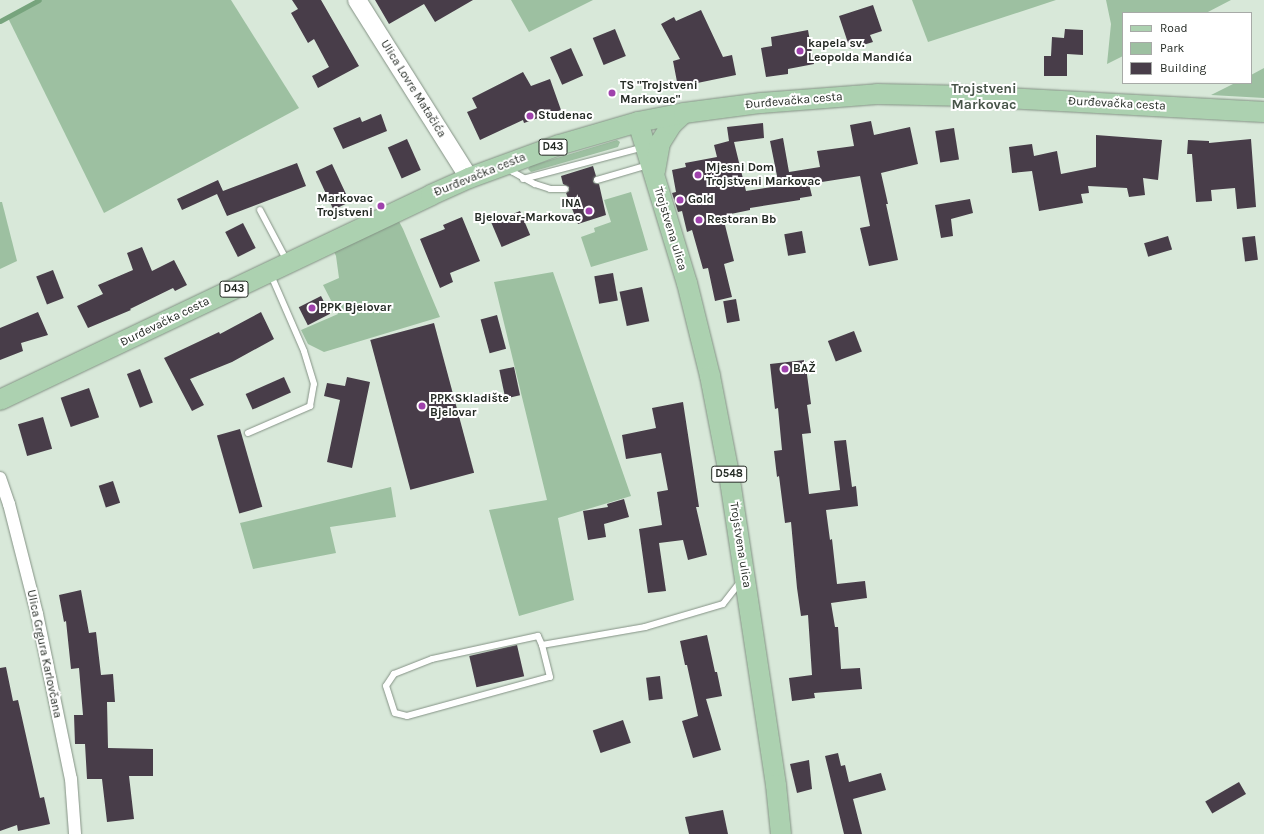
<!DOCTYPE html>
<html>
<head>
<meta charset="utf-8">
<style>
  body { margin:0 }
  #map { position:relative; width:1264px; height:834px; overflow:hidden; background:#d8e8d9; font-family:Karla,sans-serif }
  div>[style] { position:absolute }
  .green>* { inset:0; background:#9dc0a1 }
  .stream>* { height:5px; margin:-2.5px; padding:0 2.5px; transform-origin:2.5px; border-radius:2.5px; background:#77a47d }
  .building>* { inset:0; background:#483d49; transform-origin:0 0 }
  .roads { filter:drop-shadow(0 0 1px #849285) drop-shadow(0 0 1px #849285) }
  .lane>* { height:6px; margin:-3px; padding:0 3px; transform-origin:3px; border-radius:3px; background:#fff }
  .street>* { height:12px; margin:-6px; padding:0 6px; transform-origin:6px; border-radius:6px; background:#fff }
  .secondary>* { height:18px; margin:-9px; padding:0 9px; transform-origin:9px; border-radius:9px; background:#fff }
  .primary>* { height:20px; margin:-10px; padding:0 10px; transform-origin:10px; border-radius:10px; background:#acd1b0 }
  .dots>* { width:11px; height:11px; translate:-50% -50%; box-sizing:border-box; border:2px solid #fff; border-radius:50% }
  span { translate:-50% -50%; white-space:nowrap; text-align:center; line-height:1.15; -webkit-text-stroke:4px #fff; paint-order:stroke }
  .shield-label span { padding:1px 3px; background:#fff; border:1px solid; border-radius:3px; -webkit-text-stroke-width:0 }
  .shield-label { font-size:11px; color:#242a24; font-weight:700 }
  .poi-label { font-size:12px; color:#242a24; font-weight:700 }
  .left { translate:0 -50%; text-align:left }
  .right { translate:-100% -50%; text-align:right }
  .street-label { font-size:12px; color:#242a24 }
  .quarter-label { font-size:14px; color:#485549; font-weight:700 }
  .legend { position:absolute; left:1122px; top:12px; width:130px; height:72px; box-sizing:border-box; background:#fff; border:1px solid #a7aaa7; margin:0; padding:5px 7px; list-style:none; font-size:12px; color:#242a24 }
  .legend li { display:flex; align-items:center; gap:8px; height:20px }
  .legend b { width:20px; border:1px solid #a7aaa7 }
</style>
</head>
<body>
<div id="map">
  <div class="green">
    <i style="clip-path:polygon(39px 0,231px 0,299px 108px,104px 213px,7px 16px)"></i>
    <i style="clip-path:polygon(511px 0,593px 0,529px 32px)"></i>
    <i style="clip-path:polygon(912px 0,1056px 0,928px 42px)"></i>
    <i style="clip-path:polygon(1106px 0,1231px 0,1206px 13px,1123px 13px,1123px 56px,1107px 64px,1111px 24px)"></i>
    <i style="clip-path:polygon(1264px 68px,1264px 98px,1211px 95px,1235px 83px,1251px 83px,1251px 75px)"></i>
    <i style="clip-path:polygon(617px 140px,620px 142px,618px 147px,531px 172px,528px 169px,530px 166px)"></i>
    <i style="clip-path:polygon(631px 192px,648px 250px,591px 267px,581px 237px,595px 232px,594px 228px,611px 222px,604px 200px)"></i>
    <i style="clip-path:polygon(0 202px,2px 202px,17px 261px,0 269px)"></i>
    <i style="clip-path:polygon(394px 212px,403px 229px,440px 317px,324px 352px,308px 344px,301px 330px,338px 314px,323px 285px,339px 278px,336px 256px,330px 243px)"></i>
    <i style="clip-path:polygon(553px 272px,631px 496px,558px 518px,574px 600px,519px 616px,489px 510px,547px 500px,494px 282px)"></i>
    <i style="clip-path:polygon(391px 487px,396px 517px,330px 527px,336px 553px,253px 569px,240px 523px)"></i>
  </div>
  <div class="stream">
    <i style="left:0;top:21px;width:44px;rotate:-28.3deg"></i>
  </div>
  <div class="building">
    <i style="clip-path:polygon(292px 0,321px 0,359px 66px,318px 88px,312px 76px,329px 67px,314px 39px,308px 43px,291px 13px,298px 9px)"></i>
    <i style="clip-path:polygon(375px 0,473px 0,435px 22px,424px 4px,389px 24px)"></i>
    <i style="clip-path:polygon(873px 5px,882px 31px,870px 35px,873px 42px,850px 49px,839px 16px)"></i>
    <i style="clip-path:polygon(701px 10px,723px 57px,732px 55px,736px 75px,678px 87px,673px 61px,680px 59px,661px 24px,674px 17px,676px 21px)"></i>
    <i style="left:615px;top:29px;width:29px;height:24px;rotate:68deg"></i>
    <i style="clip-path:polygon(1065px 29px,1083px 30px,1083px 55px,1067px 54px,1067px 76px,1044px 76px,1044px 56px,1051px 56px,1052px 37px,1064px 38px)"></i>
    <i style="clip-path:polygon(808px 30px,814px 64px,788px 69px,788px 74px,766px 77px,761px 48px,772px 46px,771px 37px)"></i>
    <i style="left:571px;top:48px;width:30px;height:23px;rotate:66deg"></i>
    <i style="clip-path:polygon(523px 72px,531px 86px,550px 79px,561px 110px,524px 123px,523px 120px,480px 140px,467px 112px,477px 108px,472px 98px)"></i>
    <i style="clip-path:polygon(381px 114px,387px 131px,343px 149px,333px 128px,360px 117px,362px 122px)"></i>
    <i style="clip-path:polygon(871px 121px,874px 135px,910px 127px,918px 164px,881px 173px,888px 204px,886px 204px,898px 260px,869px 266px,860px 228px,870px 226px,860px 176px,809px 184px,812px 196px,800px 198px,800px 200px,750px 208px,750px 210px,726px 215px,727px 220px,724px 221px,734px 261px,724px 264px,732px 297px,715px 301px,708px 268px,703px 269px,692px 230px,687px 232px,682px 211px,678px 212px,672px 193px,676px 192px,672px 170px,686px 167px,685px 163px,717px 157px,714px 145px,729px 141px,727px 127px,763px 123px,764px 138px,734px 142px,746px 191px,779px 186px,770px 141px,783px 138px,789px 172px,820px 167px,817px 151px,854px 146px,850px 125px)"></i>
    <i style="left:954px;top:128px;width:32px;height:19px;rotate:81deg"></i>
    <i style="clip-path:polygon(1096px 135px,1162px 140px,1158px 180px,1143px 178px,1145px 195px,1129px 197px,1127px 188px,1088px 186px,1089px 193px,1081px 194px,1083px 203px,1039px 211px,1032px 171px,1012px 173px,1009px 147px,1032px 144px,1034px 156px,1057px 151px,1061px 174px,1096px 167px)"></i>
    <i style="left:407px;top:139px;width:34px;height:21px;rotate:66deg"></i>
    <i style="clip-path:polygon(1251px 139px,1256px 207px,1237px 209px,1235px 188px,1211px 190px,1212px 201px,1196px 202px,1192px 154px,1187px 154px,1188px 140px,1209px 141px,1209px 143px)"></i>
    <i style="clip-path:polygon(297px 163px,306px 186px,227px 216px,217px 194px,182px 210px,177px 199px,218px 180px,223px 191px)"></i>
    <i style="left:332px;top:164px;width:42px;height:18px;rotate:65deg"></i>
    <i style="clip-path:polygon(593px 166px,596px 176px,593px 181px,594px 183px,599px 184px,606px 215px,578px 224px,566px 193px,569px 191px,569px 187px,563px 184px,561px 176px)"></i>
    <i style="clip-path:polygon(970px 199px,973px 213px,951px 219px,953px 236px,941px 238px,935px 205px)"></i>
    <i style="left:520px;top:211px;width:26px;height:31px;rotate:67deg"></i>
    <i style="clip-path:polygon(462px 217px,480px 261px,450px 273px,453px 282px,440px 288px,420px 239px,445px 229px,443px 225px)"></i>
    <i style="left:243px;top:223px;width:28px;height:20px;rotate:63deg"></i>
    <i style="left:802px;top:231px;width:22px;height:18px;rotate:80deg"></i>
    <i style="left:1168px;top:236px;width:14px;height:25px;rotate:73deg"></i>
    <i style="left:1255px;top:236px;width:24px;height:13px;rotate:83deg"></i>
    <i style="clip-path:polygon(142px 247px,152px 271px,174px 260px,187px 285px,175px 291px,173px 288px,130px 309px,131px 310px,88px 328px,77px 306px,103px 294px,98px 285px,133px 270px,127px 253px)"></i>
    <i style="left:53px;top:270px;width:30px;height:18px;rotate:69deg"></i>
    <i style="left:613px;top:273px;width:28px;height:19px;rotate:80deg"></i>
    <i style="left:642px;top:287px;width:35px;height:23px;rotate:78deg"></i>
    <i style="left:321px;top:296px;width:20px;height:25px;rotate:63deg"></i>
    <i style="left:736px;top:299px;width:22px;height:13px;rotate:80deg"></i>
    <i style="clip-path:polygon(38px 312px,48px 335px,21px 343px,23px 351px,0 360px,0 328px)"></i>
    <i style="clip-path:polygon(261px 312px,274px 339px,232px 362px,190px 379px,204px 405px,192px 411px,164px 358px,198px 342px,219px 332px,220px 334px)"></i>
    <i style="left:497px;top:315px;width:35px;height:17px;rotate:75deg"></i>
    <i style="left:434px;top:323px;width:155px;height:66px;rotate:75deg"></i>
    <i style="left:854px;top:331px;width:22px;height:28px;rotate:69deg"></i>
    <i style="clip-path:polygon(805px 360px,811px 404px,807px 405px,811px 433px,802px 434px,809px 494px,840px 490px,834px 441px,846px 440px,852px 487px,856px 486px,858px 506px,826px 510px,830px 540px,832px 539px,837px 584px,865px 581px,867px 598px,831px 603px,835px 627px,838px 627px,841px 669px,860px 668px,862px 689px,814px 693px,815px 698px,792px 701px,789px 678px,812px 675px,808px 615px,801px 616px,797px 588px,791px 522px,785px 523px,779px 476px,777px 477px,774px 451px,782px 450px,778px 408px,775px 409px,770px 364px)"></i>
    <i style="left:514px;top:367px;width:29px;height:15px;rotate:78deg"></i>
    <i style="left:140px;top:369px;width:36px;height:14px;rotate:69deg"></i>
    <i style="left:284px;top:377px;width:17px;height:42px;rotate:66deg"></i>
    <i style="clip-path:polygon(347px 377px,370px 382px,352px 468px,327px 462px,340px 400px,324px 396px,327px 383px,345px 386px)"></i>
    <i style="left:89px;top:388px;width:31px;height:30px;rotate:71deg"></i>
    <i style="clip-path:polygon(683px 402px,699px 507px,696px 507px,707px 555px,688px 560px,683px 540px,659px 543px,666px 591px,648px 593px,639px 529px,662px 525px,657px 492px,668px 490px,661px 453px,626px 459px,622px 435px,656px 428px,652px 408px)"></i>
    <i style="left:43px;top:417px;width:33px;height:26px;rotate:74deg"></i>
    <i style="left:240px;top:429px;width:81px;height:24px;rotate:74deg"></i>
    <i style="left:113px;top:481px;width:23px;height:15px;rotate:72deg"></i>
    <i style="clip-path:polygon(624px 499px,629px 517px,604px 524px,606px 537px,588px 540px,583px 511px,608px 507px,607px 504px)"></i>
    <i style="clip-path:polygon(81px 590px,89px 633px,96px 632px,101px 675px,113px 674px,115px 702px,107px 702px,108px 748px,153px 749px,153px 776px,129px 776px,134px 819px,107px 822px,102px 779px,87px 779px,85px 744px,75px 744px,74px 715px,83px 715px,79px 668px,71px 669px,66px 621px,64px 622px,59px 595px)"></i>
    <i style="clip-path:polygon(707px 635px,715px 672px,717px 672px,722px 696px,706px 699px,721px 750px,693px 758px,682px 721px,698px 716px,687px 665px,685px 665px,680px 641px)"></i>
    <i style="left:517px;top:645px;width:32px;height:49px;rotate:77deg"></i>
    <i style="clip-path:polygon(6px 667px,13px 701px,18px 700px,40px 798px,44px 797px,50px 824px,18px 831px,17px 825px,0 831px,0 668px)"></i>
    <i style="left:660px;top:676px;width:23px;height:14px;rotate:83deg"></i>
    <i style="left:623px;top:720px;width:24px;height:32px;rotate:71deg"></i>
    <i style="clip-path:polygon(838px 753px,841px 766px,845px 765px,849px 782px,881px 773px,886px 790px,853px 799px,862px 834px,844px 834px,825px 756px)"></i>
    <i style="clip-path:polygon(809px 760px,812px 789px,797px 793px,790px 764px)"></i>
    <i style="left:1239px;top:782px;width:14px;height:39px;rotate:60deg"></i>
    <i style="clip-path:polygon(723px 810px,728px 834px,689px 834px,685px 817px)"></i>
  </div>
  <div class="roads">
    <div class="lane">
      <i style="left:509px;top:166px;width:7px;rotate:56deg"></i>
      <i style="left:513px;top:172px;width:25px;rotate:29deg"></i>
      <i style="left:535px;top:184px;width:16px;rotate:18deg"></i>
      <i style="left:550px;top:189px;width:15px"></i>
      <i style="left:523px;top:179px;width:125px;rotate:-14.8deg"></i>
      <i style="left:597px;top:180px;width:53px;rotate:-16.4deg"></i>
      <i style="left:260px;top:210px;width:58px;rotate:62.1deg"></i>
      <i style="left:248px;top:433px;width:68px;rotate:-23.5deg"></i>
      <i style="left:310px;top:406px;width:22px;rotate:-80deg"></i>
      <i style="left:314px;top:384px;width:34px;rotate:-107deg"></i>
      <i style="left:304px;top:351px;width:83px;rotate:-113.5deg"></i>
      <i style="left:542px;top:645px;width:10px;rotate:-114deg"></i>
      <i style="left:538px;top:636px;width:108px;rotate:167.8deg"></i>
      <i style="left:432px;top:659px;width:41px;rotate:158.5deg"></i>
      <i style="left:394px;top:674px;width:14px;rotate:124deg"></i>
      <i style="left:386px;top:686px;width:28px;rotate:72deg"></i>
      <i style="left:395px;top:713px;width:12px;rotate:14deg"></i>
      <i style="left:407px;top:716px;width:148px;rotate:-15.3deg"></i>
      <i style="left:550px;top:677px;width:33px;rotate:-104deg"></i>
      <i style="left:542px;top:645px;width:105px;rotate:-9.9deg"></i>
      <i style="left:645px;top:627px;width:81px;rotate:-16.4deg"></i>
      <i style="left:723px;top:604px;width:29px;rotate:-52deg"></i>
    </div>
    <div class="street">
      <i style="left:0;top:478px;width:28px;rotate:71deg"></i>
      <i style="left:9px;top:504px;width:114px;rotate:75.7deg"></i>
      <i style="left:37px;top:614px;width:168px;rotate:78.4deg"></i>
      <i style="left:71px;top:779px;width:55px;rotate:85.8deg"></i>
    </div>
    <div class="secondary">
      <i style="left:357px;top:0;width:210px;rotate:57.8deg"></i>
    </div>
    <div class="primary">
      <i style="left:638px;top:122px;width:168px;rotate:73.1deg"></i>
      <i style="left:687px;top:283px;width:96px;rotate:76.1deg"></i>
      <i style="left:710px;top:376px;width:100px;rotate:79deg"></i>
      <i style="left:729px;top:474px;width:315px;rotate:81.4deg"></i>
      <i style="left:776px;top:785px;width:49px;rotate:84.2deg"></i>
      <i style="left:655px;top:171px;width:28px;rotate:-80deg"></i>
      <i style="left:660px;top:143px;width:22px;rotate:-58deg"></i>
      <i style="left:672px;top:124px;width:16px;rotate:-43deg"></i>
      <i style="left:0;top:400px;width:477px;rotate:-25.4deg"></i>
      <i style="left:431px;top:195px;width:42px;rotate:-24.1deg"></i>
      <i style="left:469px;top:178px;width:96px;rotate:-20.1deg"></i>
      <i style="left:559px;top:145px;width:82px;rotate:-16.2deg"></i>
      <i style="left:638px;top:122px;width:47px;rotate:-11.1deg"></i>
      <i style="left:684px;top:113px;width:78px;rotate:-7.4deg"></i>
      <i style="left:761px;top:103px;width:116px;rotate:-4.4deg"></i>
      <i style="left:877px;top:94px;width:92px;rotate:1.2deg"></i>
      <i style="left:969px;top:96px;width:295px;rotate:3.1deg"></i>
    </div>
  </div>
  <div class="dots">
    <i style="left:800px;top:51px;background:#9f42ac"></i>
    <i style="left:612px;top:93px;background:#9f42ac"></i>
    <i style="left:530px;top:116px;background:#9f42ac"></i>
    <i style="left:698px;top:175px;background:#9f42ac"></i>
    <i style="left:680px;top:200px;background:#9f42ac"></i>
    <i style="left:381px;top:206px;background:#9f42ac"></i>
    <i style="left:589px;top:211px;background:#9f42ac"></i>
    <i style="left:699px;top:220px;background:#9f42ac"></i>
    <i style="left:312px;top:308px;background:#9f42ac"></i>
    <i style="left:785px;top:369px;background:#9f42ac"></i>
    <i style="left:422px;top:406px;background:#9f42ac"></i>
  </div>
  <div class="shield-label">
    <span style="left:553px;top:147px">D43</span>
    <span style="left:234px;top:289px">D43</span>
    <span style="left:729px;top:474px">D548</span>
  </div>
  <div class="poi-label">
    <span class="left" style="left:808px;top:51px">kapela sv.<br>Leopolda Mandića</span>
    <span class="left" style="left:620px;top:93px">TS "Trojstveni<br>Markovac"</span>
    <span class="left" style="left:538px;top:116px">Studenac</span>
    <span class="left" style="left:706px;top:175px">Mjesni Dom<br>Trojstveni Markovac</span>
    <span class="right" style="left:373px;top:206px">Markovac<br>Trojstveni</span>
    <span class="left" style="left:688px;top:200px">Gold</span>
    <span class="right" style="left:581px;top:211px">INA<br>Bjelovar-Markovac</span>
    <span class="left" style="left:707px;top:220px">Restoran Bb</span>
    <span class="left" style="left:320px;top:308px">PPK Bjelovar</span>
    <span class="left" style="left:793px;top:369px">BAŽ</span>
    <span class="left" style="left:430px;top:406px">PPK Skladište<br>Bjelovar</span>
  </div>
  <div class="street-label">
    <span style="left:413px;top:89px;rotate:58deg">Ulica Lovre Matačića</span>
    <span style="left:794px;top:101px;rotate:-5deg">Đurđevačka cesta</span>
    <span style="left:1117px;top:104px;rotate:3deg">Đurđevačka cesta</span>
    <span style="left:480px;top:175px;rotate:-22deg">Đurđevačka cesta</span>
    <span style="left:670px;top:229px;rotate:73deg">Trojstvena ulica</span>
    <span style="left:165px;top:322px;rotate:-26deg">Đurđevačka cesta</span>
    <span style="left:740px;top:545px;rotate:81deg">Trojstvena ulica</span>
    <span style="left:44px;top:654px;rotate:78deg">Ulica Grgura Karlovčana</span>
  </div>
  <div class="quarter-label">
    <span style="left:984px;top:97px">Trojstveni<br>Markovac</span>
  </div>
  <ul class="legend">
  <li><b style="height:5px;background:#acd1b0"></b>Road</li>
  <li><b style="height:11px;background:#9dc0a1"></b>Park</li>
  <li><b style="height:11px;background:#483d49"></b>Building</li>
  </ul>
</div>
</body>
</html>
